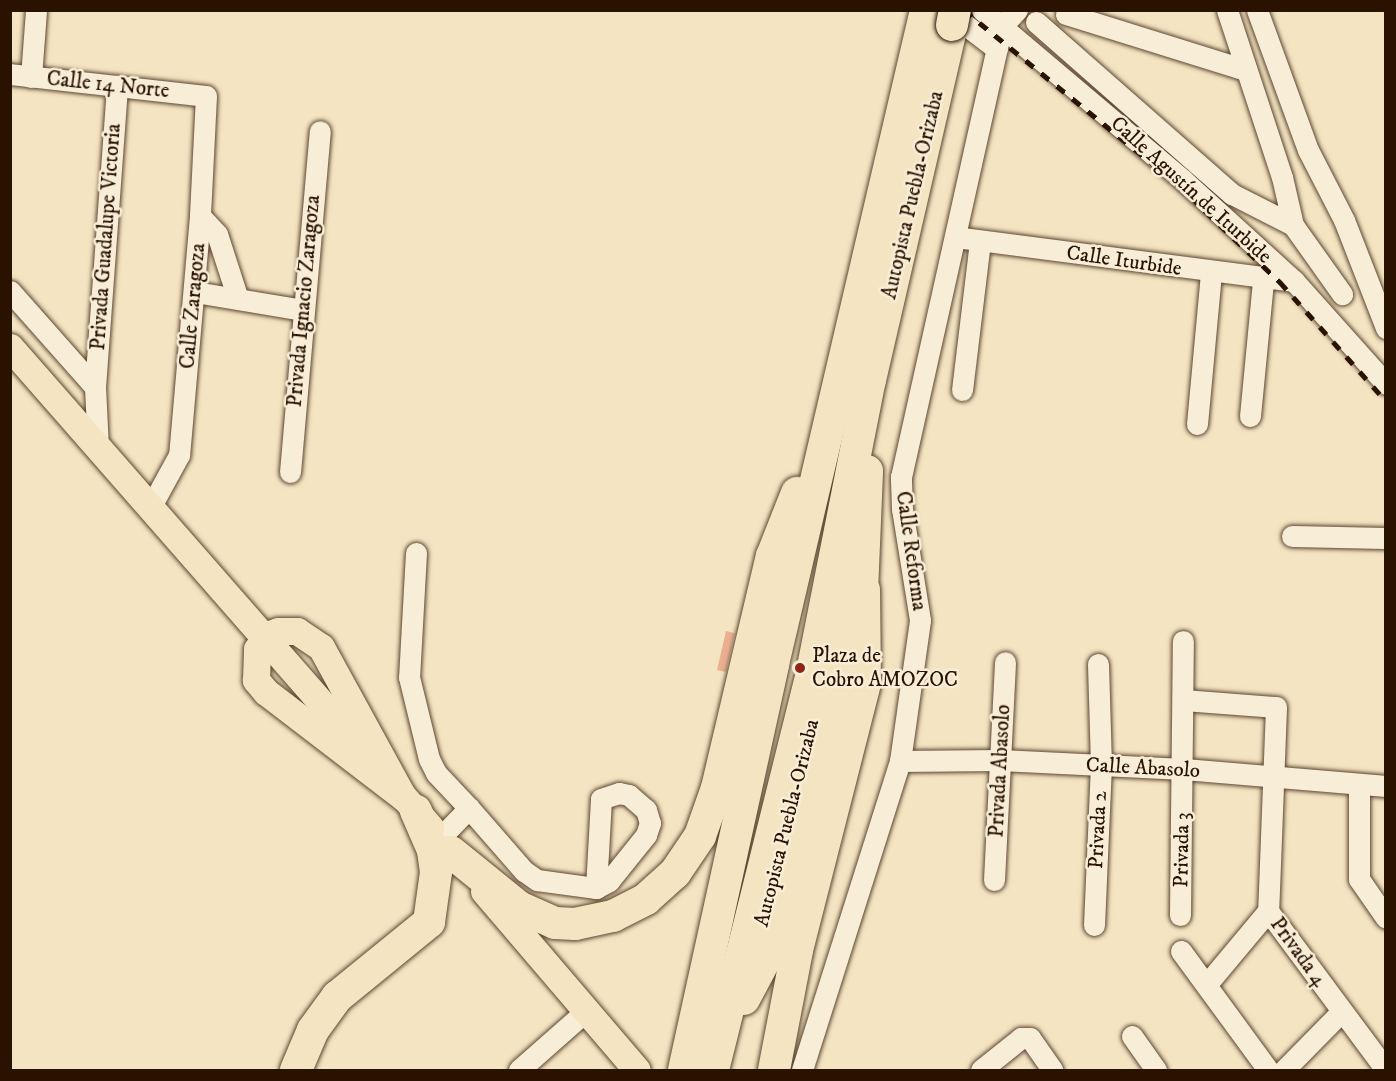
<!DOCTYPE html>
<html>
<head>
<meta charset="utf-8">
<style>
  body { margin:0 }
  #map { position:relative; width:1396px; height:1081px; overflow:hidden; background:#f4e4c2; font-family:"IM FELL DW Pica",serif }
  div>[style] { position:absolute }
  .building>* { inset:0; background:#eab091; transform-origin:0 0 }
  .roads { filter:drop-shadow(0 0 2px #5c4630) drop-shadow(0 0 2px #5c4630) }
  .minor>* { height:21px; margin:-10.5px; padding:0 10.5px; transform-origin:10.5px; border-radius:10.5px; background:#f8edd7 }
  .major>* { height:27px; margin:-13.5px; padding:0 13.5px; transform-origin:13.5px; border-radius:13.5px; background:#f4e4c2 }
  .highway>* { height:32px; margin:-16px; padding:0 16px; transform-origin:16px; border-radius:16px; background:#f4e4c2 }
  .rail>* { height:4.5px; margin-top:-2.25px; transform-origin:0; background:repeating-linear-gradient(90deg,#291200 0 10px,transparent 0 20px) }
  .bridges { filter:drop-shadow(0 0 2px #291200) drop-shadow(0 0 2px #291200) }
  .highway-bridge>* { height:32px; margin:-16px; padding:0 16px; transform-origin:16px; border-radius:16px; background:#f4e4c2 }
  .dots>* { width:16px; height:16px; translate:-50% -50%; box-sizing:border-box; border:3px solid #f8edd7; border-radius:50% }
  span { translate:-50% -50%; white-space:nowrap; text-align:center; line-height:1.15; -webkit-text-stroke:5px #f8edd7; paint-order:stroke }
  .street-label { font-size:21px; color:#291200 }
  .poi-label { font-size:21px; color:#291200 }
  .left { translate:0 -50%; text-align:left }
  .frame { position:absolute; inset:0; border:12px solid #291200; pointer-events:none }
</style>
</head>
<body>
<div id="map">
  <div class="building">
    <i style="left:726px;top:631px;width:9px;height:40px;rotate:13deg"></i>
  </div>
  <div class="roads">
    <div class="minor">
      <i style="left:946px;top:10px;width:64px;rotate:37.4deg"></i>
      <i style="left:982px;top:10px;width:263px;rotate:40.2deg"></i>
      <i style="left:1183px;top:180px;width:150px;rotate:42.3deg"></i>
      <i style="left:1294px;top:281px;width:138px;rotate:48.2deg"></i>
      <i style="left:1227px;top:10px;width:176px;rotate:71.8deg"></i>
      <i style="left:1282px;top:177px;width:49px;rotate:77.1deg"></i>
      <i style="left:1293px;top:225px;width:85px;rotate:54.6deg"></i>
      <i style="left:1257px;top:10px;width:149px;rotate:70deg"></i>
      <i style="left:1308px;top:150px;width:79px;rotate:62.8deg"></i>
      <i style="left:1344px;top:220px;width:116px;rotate:68.7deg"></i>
      <i style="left:1066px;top:14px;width:189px;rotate:17.3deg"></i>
      <i style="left:1036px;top:22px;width:261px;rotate:41.3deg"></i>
      <i style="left:1232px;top:194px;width:68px;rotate:26.9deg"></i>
      <i style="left:10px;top:74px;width:197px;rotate:6.4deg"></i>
      <i style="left:206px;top:96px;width:120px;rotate:92.9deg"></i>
      <i style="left:200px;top:216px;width:240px;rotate:95deg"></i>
      <i style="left:179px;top:455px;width:60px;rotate:118.7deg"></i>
      <i style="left:31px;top:77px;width:67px;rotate:-85.7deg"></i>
      <i style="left:200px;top:216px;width:25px;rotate:47deg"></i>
      <i style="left:217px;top:234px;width:68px;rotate:72.1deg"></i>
      <i style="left:955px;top:237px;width:342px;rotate:7.4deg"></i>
      <i style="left:10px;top:291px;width:128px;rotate:48.5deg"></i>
      <i style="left:195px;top:292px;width:109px;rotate:9.5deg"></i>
      <i style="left:962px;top:390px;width:149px;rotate:-83.1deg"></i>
      <i style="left:1250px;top:416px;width:137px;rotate:-84.5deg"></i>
      <i style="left:1197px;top:424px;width:152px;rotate:-84.7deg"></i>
      <i style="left:98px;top:448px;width:61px;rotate:-92.8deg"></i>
      <i style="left:95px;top:387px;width:302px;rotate:-85.8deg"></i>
      <i style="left:290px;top:472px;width:342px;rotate:-85deg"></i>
      <i style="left:1292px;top:536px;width:94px;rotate:1.2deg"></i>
      <i style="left:416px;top:553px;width:124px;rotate:93.2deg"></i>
      <i style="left:409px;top:677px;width:84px;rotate:76.3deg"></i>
      <i style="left:429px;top:759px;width:16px;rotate:63deg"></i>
      <i style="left:436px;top:773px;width:48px;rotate:46.7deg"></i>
      <i style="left:1184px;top:700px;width:92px;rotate:4.4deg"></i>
      <i style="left:1276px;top:707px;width:204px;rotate:92.2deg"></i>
      <i style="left:1268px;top:911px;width:198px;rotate:53.4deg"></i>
      <i style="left:900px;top:761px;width:100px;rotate:-0.6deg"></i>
      <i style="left:1000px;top:760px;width:184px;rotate:2.8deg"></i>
      <i style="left:1184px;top:769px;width:203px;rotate:4.8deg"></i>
      <i style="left:1359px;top:785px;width:94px;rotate:90deg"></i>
      <i style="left:1359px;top:879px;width:47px;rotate:55.3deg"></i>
      <i style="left:440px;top:838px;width:42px;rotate:-46deg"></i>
      <i style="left:469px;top:808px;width:84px;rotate:48.9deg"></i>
      <i style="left:524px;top:871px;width:16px;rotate:35deg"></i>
      <i style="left:537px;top:880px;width:60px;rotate:7.7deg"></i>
      <i style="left:596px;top:888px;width:15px;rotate:-28deg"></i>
      <i style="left:609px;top:881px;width:59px;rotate:-51.2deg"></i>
      <i style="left:646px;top:835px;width:13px;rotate:-72deg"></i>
      <i style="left:650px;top:823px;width:14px;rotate:-107deg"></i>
      <i style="left:646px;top:810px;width:23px;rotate:-139deg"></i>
      <i style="left:629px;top:795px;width:10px;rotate:-169deg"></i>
      <i style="left:619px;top:793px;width:19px;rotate:162deg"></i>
      <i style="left:601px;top:799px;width:89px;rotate:93.2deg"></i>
      <i style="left:994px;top:880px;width:218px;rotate:-87.1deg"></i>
      <i style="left:1180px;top:915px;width:274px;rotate:-89.4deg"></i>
      <i style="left:1094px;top:925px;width:160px;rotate:-87.5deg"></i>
      <i style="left:1101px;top:765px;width:101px;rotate:-91.7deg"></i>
      <i style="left:1181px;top:951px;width:147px;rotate:53.8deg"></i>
      <i style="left:1207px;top:984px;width:95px;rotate:-50.1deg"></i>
      <i style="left:1132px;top:1036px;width:42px;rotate:54.8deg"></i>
      <i style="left:519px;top:1070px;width:89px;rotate:-41.4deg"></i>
      <i style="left:802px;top:1070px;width:324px;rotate:-72.4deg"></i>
      <i style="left:900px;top:761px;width:142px;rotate:-81.9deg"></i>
      <i style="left:920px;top:620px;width:112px;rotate:-99.2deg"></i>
      <i style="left:902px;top:509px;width:32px;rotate:-92deg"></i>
      <i style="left:901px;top:477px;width:462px;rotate:-77.4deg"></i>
      <i style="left:1002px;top:26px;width:22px;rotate:-47deg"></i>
      <i style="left:981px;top:1070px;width:51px;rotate:-38.7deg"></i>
      <i style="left:1021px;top:1038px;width:9px"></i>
      <i style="left:1030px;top:1038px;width:39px;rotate:55deg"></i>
      <i style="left:1284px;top:1070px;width:81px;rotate:-45.5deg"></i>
    </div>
    <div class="major">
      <i style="left:10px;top:347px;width:638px;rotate:48.81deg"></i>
      <i style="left:278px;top:631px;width:19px"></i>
      <i style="left:297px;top:631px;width:29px;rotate:34deg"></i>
      <i style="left:321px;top:647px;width:171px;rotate:61.3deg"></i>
      <i style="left:403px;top:797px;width:173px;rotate:-142.5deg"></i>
      <i style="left:266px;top:692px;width:16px;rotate:-130deg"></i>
      <i style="left:256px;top:680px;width:31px;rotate:-88deg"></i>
      <i style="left:257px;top:649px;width:19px;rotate:-51deg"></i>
      <i style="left:269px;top:634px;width:9px;rotate:-18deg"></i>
      <i style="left:484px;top:891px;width:235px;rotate:49.5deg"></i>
    </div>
    <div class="highway">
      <i style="left:862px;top:592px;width:121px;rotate:-87.6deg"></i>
      <i style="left:451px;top:852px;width:87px;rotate:39deg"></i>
      <i style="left:519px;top:907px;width:39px;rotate:24deg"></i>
      <i style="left:555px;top:923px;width:20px;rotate:3deg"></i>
      <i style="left:575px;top:924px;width:39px;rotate:-12deg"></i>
      <i style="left:613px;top:916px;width:37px;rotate:-27deg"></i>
      <i style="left:646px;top:899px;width:39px;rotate:-42deg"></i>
      <i style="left:675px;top:873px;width:45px;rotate:-56deg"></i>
      <i style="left:700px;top:836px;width:51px;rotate:-70.5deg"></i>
      <i style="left:717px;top:788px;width:238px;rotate:-76.7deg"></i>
      <i style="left:772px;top:556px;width:68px;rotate:-68.4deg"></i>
      <i style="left:744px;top:999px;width:49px;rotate:-61.9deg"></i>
      <i style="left:767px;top:956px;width:288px;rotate:-76.5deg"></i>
      <i style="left:834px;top:676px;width:108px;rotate:-79.3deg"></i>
      <i style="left:296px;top:1070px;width:43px;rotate:-67deg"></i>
      <i style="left:313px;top:1030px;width:41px;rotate:-54deg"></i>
      <i style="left:337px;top:997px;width:119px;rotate:-39.2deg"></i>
      <i style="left:429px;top:922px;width:50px;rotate:-82deg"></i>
      <i style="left:436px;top:872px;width:22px;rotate:-98deg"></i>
      <i style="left:433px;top:850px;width:43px;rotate:-113.6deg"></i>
      <i style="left:684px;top:1070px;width:416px;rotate:-77.6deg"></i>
      <i style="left:773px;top:664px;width:672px;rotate:-76.83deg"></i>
      <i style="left:713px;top:1070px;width:410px;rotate:-76deg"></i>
      <i style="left:812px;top:672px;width:298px;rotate:-78.8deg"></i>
      <i style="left:870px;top:380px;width:364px;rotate:-77deg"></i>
      <i style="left:774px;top:1070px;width:122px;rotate:-79.1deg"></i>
      <i style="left:797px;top:950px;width:276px;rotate:-75.7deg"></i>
      <i style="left:865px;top:683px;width:93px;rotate:-90.6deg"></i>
    </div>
  </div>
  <div class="rail">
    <i style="left:964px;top:10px;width:274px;rotate:39.2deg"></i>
    <i style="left:1176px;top:183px;width:144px;rotate:43.6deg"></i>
    <i style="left:1280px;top:282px;width:159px;rotate:48.3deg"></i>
  </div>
  <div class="bridges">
    <div class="highway-bridge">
      <i style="left:952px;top:25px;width:15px;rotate:-79deg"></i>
    </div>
  </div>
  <div class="dots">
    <i style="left:800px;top:668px;background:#8f2418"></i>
  </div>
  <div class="street-label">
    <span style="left:108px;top:85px;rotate:6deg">Calle 14 Norte</span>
    <span style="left:1191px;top:190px;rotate:42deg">Calle Agustín de Iturbide</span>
    <span style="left:913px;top:195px;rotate:-77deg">Autopista Puebla-Orizaba</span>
    <span style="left:106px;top:237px;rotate:-86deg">Privada Guadalupe Victoria</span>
    <span style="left:1124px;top:261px;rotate:8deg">Calle Iturbide</span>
    <span style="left:304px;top:301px;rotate:-85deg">Privada Ignacio Zaragoza</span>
    <span style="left:193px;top:306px;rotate:-85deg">Calle Zaragoza</span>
    <span style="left:911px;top:551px;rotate:82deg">Calle Reforma</span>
    <span style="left:1143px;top:768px;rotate:3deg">Calle Abasolo</span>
    <span style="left:1000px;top:771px;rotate:-87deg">Privada Abasolo</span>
    <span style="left:787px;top:823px;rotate:-76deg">Autopista Puebla-Orizaba</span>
    <span style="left:1098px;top:830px;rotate:-87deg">Privada 2</span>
    <span style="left:1182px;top:850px;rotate:-89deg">Privada 3</span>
    <span style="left:1298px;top:952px;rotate:54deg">Privada 4</span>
  </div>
  <div class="poi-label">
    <span class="left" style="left:812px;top:668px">Plaza de<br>Cobro AMOZOC</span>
  </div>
  <div class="frame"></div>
</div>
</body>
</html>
